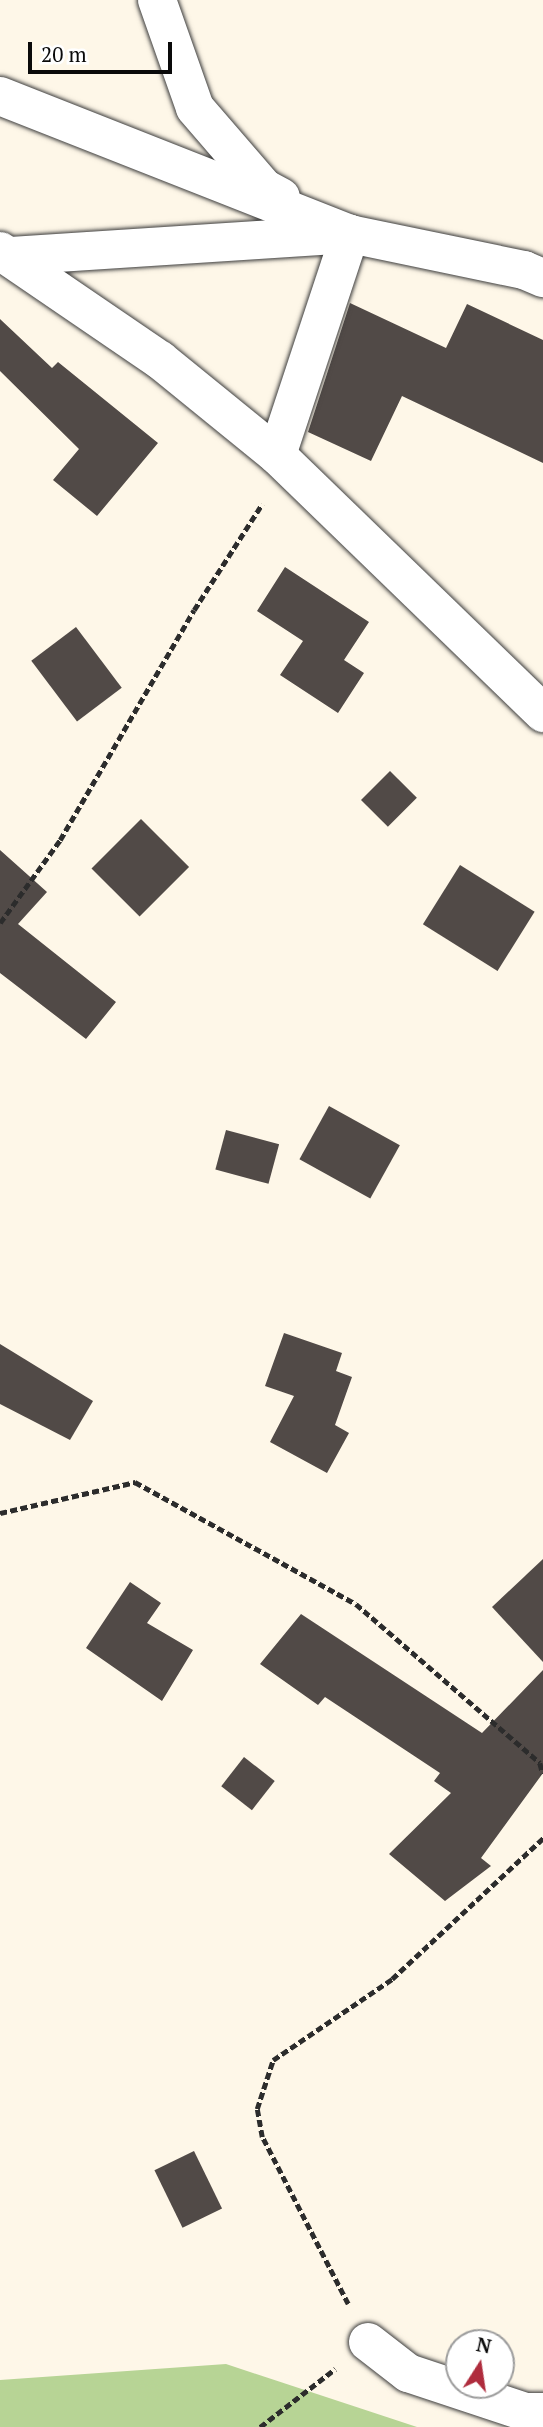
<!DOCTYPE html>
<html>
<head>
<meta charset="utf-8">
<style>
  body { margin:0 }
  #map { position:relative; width:543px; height:2427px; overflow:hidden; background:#fef7e8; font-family:"PT Serif",serif }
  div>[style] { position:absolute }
  .forest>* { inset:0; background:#b7d495 }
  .building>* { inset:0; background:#514a47; transform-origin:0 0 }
  .path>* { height:4.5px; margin-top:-2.25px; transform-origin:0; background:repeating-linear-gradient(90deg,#2c2c2c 0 7px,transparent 0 10.5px) }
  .roads { filter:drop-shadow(0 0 2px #3d3d3d) drop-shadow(0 0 2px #3d3d3d) }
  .minor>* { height:38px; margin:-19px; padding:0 19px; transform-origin:19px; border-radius:19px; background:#fff }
  .tertiary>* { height:38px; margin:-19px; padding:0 19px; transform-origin:19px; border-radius:19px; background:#fff }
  span { translate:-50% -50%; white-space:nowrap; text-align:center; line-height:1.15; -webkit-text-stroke:7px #fff; paint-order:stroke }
  .north { position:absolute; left:445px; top:2329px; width:70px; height:70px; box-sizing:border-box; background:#fff; border:2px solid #9d9d9d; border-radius:50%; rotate:12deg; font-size:19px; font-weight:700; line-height:28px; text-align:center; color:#0a0a0a }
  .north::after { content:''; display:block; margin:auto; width:24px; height:32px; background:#af2c3d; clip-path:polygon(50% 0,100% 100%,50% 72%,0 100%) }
  .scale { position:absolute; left:28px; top:42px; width:144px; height:32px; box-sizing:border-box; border:4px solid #0a0a0a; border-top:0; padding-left:9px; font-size:21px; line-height:24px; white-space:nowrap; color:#0a0a0a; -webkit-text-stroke:5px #fff; paint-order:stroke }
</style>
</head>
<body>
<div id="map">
  <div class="forest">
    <i style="clip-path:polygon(226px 2364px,417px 2427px,0 2427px,0 2380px)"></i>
  </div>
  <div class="building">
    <i style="clip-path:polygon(350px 303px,446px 348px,467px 304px,543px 340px,543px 463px,402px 396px,371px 461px,308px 432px)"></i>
    <i style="clip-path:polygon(0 319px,52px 368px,58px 362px,158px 443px,97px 516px,53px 480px,79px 449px,0 371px)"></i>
    <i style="clip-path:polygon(285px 567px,369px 622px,344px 660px,364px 673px,338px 713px,280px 675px,303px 641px,257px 611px)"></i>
    <i style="left:76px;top:627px;width:76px;height:56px;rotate:53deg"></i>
    <i style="left:390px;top:771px;width:38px;height:41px;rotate:45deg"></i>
    <i style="left:141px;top:819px;width:68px;height:70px;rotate:45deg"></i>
    <i style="clip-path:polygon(0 850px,47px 892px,18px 924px,116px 1002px,86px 1039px,0 973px)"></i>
    <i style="left:460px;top:865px;width:88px;height:70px;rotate:32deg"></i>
    <i style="left:329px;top:1106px;width:81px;height:61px;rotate:29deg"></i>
    <i style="left:226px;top:1130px;width:55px;height:41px;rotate:15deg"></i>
    <i style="clip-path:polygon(284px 1333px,342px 1353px,336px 1371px,352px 1377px,335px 1425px,349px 1433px,327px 1473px,270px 1442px,294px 1396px,265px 1386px)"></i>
    <i style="clip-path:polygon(0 1344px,93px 1401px,70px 1440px,0 1404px)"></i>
    <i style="clip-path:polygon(543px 1559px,543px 1662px,492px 1607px)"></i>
    <i style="clip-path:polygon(130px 1582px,161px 1603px,147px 1623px,193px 1650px,162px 1701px,86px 1648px)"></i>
    <i style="clip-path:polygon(301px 1614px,482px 1733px,543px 1670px,543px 1773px,481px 1858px,491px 1866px,445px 1901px,389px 1854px,451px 1793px,434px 1781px,440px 1773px,325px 1697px,318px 1705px,260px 1664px)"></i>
    <i style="left:244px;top:1757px;width:39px;height:37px;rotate:38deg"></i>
    <i style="left:194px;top:2151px;width:64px;height:44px;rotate:64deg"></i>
  </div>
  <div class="path">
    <i style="left:0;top:923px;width:102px;rotate:-54.1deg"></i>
    <i style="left:60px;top:840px;width:266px;rotate:-59.8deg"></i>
    <i style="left:194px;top:610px;width:126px;rotate:-57.3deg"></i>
    <i style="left:0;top:1513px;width:139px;rotate:-12.9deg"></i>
    <i style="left:135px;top:1482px;width:252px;rotate:28.9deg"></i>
    <i style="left:356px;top:1604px;width:243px;rotate:40.8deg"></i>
    <i style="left:540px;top:1763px;width:11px;rotate:75deg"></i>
    <i style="left:348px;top:2304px;width:188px;rotate:-117.2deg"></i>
    <i style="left:262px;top:2137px;width:28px;rotate:-100deg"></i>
    <i style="left:257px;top:2109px;width:52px;rotate:-71.9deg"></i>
    <i style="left:273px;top:2060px;width:144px;rotate:-34.2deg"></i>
    <i style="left:392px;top:1979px;width:207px;rotate:-43deg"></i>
    <i style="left:260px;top:2427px;width:95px;rotate:-37.7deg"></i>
  </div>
  <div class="roads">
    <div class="minor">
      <i style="left:157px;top:0;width:114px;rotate:70.6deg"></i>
      <i style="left:195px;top:108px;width:106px;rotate:49.2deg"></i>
      <i style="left:264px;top:188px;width:19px;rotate:28deg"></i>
      <i style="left:0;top:96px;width:376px;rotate:21.5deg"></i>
      <i style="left:277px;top:455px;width:233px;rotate:-71.7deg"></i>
      <i style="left:368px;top:2342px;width:51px;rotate:37.8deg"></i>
      <i style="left:408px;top:2373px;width:123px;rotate:18.4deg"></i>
      <i style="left:525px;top:2412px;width:18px"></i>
    </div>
    <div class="tertiary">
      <i style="left:0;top:251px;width:194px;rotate:34.3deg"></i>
      <i style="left:160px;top:360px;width:151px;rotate:39.1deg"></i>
      <i style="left:277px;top:455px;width:371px;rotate:44.1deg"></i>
      <i style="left:11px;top:256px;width:340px;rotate:-3.7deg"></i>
      <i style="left:350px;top:234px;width:178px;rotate:11.7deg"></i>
      <i style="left:524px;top:270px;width:21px;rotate:23deg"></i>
    </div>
  </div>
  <div class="north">N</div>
  <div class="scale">20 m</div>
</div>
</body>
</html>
